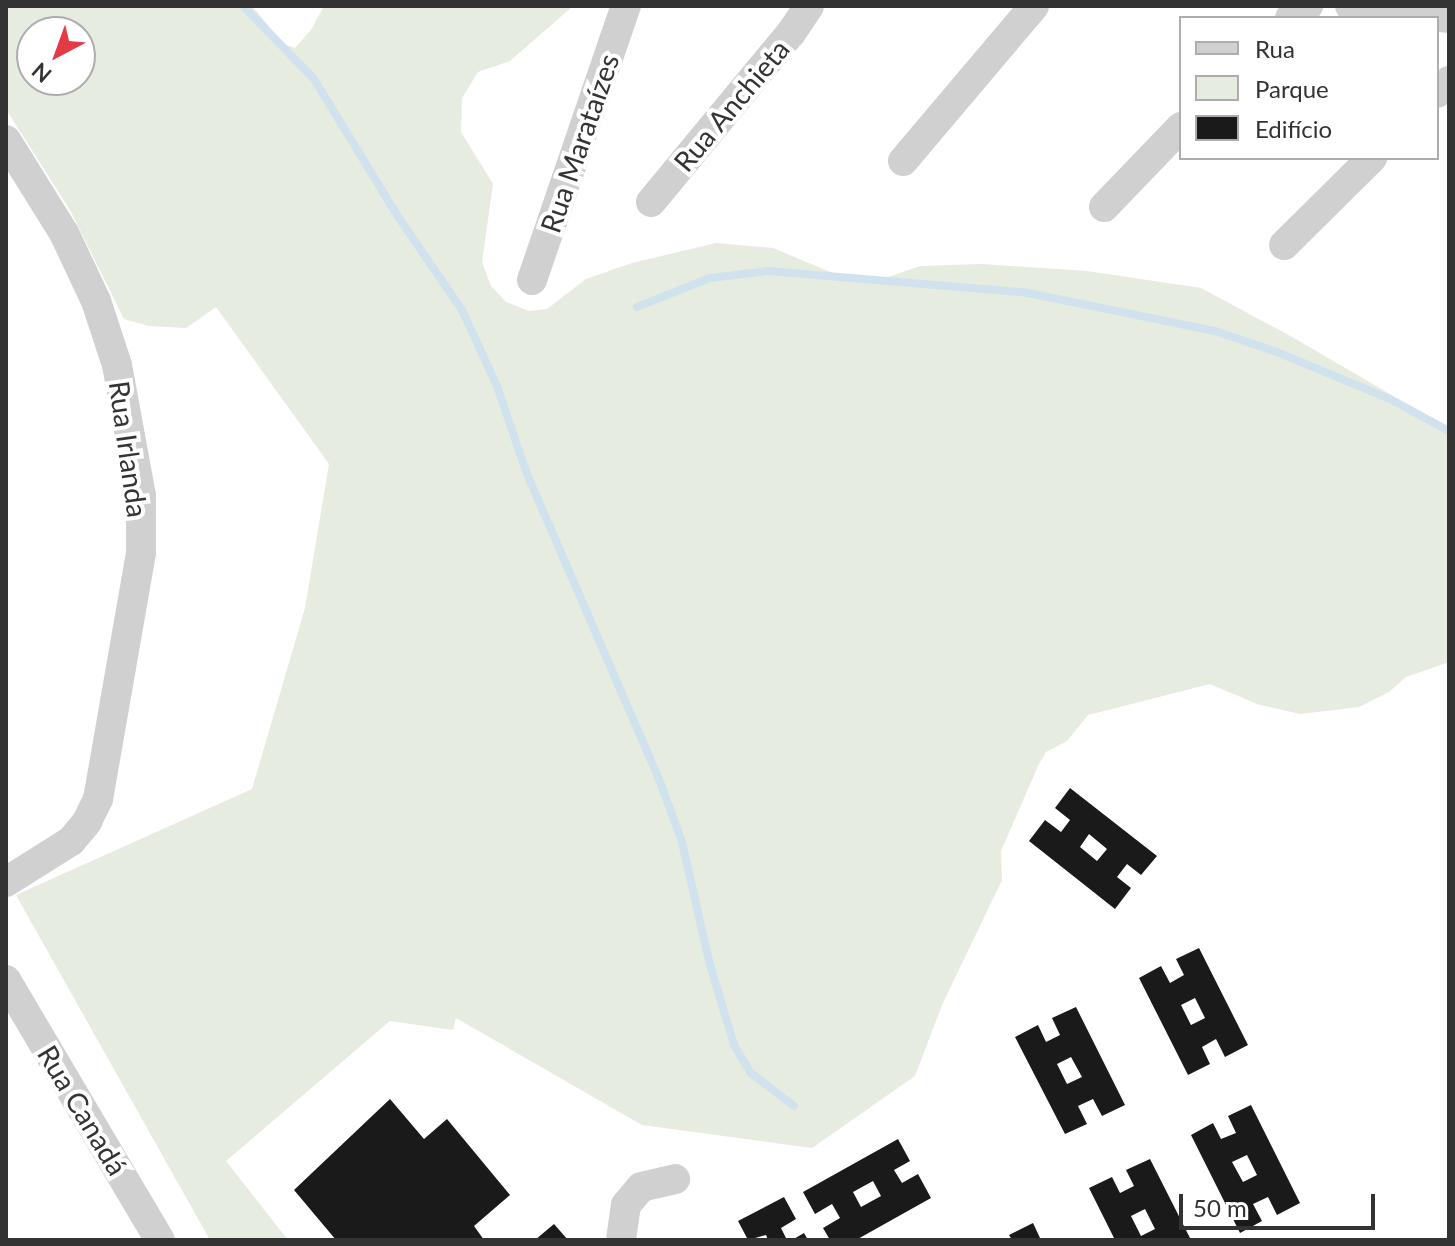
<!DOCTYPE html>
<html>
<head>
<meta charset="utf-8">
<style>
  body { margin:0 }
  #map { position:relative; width:1455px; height:1246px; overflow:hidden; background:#fff; font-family:Lato,sans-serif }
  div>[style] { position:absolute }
  .green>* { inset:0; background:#e6ecdf }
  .stream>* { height:8px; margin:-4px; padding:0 4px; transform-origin:4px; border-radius:4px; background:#cfe2ee }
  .building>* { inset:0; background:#1a1a1a }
  .street>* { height:30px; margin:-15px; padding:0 15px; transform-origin:15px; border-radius:15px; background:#d0d0d0 }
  span { translate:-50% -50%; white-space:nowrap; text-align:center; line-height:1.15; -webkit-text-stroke:8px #fff; paint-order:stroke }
  .street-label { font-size:28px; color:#333 }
  .frame { position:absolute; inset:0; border:8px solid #333; pointer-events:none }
  .legend { position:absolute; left:1179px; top:16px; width:260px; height:144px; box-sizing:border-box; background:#fff; border:2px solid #adadad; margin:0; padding:10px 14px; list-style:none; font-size:24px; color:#333 }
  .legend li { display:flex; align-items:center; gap:16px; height:40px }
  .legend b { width:40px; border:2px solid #adadad }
  .north { position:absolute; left:16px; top:16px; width:80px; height:80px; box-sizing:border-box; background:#fff; border:2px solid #adadad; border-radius:50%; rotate:221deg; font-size:22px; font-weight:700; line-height:32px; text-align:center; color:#333 }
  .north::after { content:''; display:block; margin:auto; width:28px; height:36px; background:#e63946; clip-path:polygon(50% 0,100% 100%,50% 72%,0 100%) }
  .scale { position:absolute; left:1179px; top:1194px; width:196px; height:36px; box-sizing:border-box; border:4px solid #333; border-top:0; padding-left:10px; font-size:24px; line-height:28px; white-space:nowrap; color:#333; -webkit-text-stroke:6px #fff; paint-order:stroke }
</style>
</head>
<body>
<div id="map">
  <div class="green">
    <i style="clip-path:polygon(evenodd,6px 6px,252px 6px,268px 25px,273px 41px,295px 48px,311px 30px,324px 6px,573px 6px,510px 61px,478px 72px,462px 98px,461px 132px,493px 184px,482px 262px,491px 286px,506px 302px,529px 311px,547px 309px,586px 279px,632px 263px,716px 243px,773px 248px,845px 278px,882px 279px,920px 266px,982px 264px,1087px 271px,1201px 288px,1294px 338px,1390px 394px,1433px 426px,1449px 432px,1449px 662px,1406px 677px,1389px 692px,1359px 707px,1300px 714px,1257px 704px,1210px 684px,1088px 715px,1067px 741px,1046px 752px,1038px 766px,1001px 851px,1002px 880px,942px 1005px,915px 1076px,812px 1148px,642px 1125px,456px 1018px,453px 1030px,390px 1021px,226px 1161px,288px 1240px,210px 1240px,16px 895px,252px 789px,305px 608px,329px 464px,216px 307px,186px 328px,149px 326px,124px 319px,71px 212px,6px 109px,6px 6px,32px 32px,80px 32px,80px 80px,32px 80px,32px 32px)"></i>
  </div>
  <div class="stream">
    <i style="left:243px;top:6px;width:102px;rotate:45.8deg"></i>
    <i style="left:314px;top:79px;width:163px;rotate:58.6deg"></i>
    <i style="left:399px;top:218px;width:112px;rotate:55.6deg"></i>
    <i style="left:462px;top:310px;width:84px;rotate:65.3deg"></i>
    <i style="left:497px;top:386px;width:93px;rotate:71.2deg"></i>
    <i style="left:527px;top:474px;width:332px;rotate:66.6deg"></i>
    <i style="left:659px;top:779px;width:67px;rotate:69.9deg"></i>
    <i style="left:682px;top:842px;width:122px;rotate:77.2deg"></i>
    <i style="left:709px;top:961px;width:88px;rotate:73.4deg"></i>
    <i style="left:734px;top:1045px;width:33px;rotate:59deg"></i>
    <i style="left:751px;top:1073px;width:54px;rotate:37.5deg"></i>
    <i style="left:637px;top:307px;width:79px;rotate:-21.7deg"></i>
    <i style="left:710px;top:278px;width:58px;rotate:-6.9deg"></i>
    <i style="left:768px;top:271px;width:261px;rotate:4.8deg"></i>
    <i style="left:1028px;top:293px;width:191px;rotate:11.5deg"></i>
    <i style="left:1215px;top:331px;width:65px;rotate:18.7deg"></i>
    <i style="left:1277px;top:352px;width:122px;rotate:22.6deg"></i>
    <i style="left:1390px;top:399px;width:67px;rotate:28.5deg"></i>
  </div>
  <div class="building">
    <i style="clip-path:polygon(evenodd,1070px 788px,1157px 856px,1141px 875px,1127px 864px,1117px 877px,1131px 888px,1115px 909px,1029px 841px,1045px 820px,1061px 832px,1070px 820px,1055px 808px,1070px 788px,1089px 834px,1107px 849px,1097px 861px,1080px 847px,1089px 834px)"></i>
    <i style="clip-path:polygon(evenodd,1199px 948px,1248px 1045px,1225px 1057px,1216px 1039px,1202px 1047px,1210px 1064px,1188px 1075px,1139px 978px,1161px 966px,1170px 983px,1184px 975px,1176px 959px,1199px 948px,1195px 998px,1205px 1018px,1191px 1025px,1181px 1005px,1195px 998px)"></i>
    <i style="clip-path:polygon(evenodd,1076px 1007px,1125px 1105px,1102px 1116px,1093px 1099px,1078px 1106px,1087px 1124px,1065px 1134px,1015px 1037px,1038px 1025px,1046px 1042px,1060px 1035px,1052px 1018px,1076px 1007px,1071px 1057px,1082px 1077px,1067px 1084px,1057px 1064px,1071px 1057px)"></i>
    <i style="clip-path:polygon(390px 1099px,424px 1139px,447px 1119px,510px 1195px,474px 1226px,484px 1240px,336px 1240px,294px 1190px)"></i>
    <i style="clip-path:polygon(evenodd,1251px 1105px,1300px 1203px,1277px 1215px,1268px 1197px,1253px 1204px,1262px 1221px,1240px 1233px,1191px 1135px,1213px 1123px,1221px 1139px,1236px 1133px,1228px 1116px,1251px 1105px,1247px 1155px,1257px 1175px,1243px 1182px,1232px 1162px,1247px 1155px)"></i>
    <i style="clip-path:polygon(evenodd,898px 1139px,910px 1161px,894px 1170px,902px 1183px,918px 1174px,931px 1198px,856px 1240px,830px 1240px,823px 1228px,840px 1218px,832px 1204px,815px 1214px,803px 1192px,898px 1139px,873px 1181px,881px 1196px,861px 1207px,853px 1192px,873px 1181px)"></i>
    <i style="clip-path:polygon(evenodd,1150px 1159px,1191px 1240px,1115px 1240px,1089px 1188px,1112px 1177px,1120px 1193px,1134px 1186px,1126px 1170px,1150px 1159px,1145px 1209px,1155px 1229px,1141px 1236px,1131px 1216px,1145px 1209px)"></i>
    <i style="clip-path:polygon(784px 1197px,796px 1219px,781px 1228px,787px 1240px,768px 1240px,766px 1235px,748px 1240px,738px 1221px)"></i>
    <i style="clip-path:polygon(1033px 1223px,1041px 1240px,1012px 1240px,1009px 1235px)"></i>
    <i style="clip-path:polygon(554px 1224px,568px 1240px,535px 1240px)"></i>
    <i style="clip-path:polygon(804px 1233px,808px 1240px,792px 1240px)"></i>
  </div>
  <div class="street">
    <i style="left:1350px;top:6px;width:100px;rotate:6.9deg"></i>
    <i style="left:1290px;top:18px;width:22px;rotate:-34deg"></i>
    <i style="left:1437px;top:93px;width:17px;rotate:-45deg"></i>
    <i style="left:6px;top:140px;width:110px;rotate:58.1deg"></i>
    <i style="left:64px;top:233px;width:75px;rotate:64.8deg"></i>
    <i style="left:96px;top:301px;width:67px;rotate:71.8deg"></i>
    <i style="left:117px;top:365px;width:133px;rotate:79.6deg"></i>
    <i style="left:141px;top:496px;width:57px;rotate:90deg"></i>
    <i style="left:141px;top:553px;width:250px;rotate:99.9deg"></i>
    <i style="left:98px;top:799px;width:25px;rotate:116deg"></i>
    <i style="left:87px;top:822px;width:25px;rotate:130deg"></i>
    <i style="left:71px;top:841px;width:77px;rotate:147.8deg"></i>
    <i style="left:903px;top:161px;width:203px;rotate:-49.8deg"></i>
    <i style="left:651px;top:202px;width:219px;rotate:-50.4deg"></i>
    <i style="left:791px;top:33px;width:32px;rotate:-56deg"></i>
    <i style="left:1104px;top:207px;width:111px;rotate:-46.1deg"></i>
    <i style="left:1284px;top:245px;width:124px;rotate:-44.7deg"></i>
    <i style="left:532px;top:280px;width:290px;rotate:-71.1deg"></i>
    <i style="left:6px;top:980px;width:302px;rotate:59.4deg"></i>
    <i style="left:621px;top:1240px;width:35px;rotate:-82deg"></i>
    <i style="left:626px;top:1205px;width:23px;rotate:-50deg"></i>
    <i style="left:641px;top:1187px;width:35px;rotate:-13deg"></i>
  </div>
  <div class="street-label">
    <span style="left:731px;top:105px;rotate:-50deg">Rua Anchieta</span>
    <span style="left:579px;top:143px;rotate:-71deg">Rua Marataízes</span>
    <span style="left:129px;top:449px;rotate:82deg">Rua Irlanda</span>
    <span style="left:83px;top:1110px;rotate:59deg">Rua Canadá</span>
  </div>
  <div class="frame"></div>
  <ul class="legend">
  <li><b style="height:10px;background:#d0d0d0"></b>Rua</li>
  <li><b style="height:22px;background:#e6ecdf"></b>Parque</li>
  <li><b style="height:22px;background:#1a1a1a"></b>Edifício</li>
  </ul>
  <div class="north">N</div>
  <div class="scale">50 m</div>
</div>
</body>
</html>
